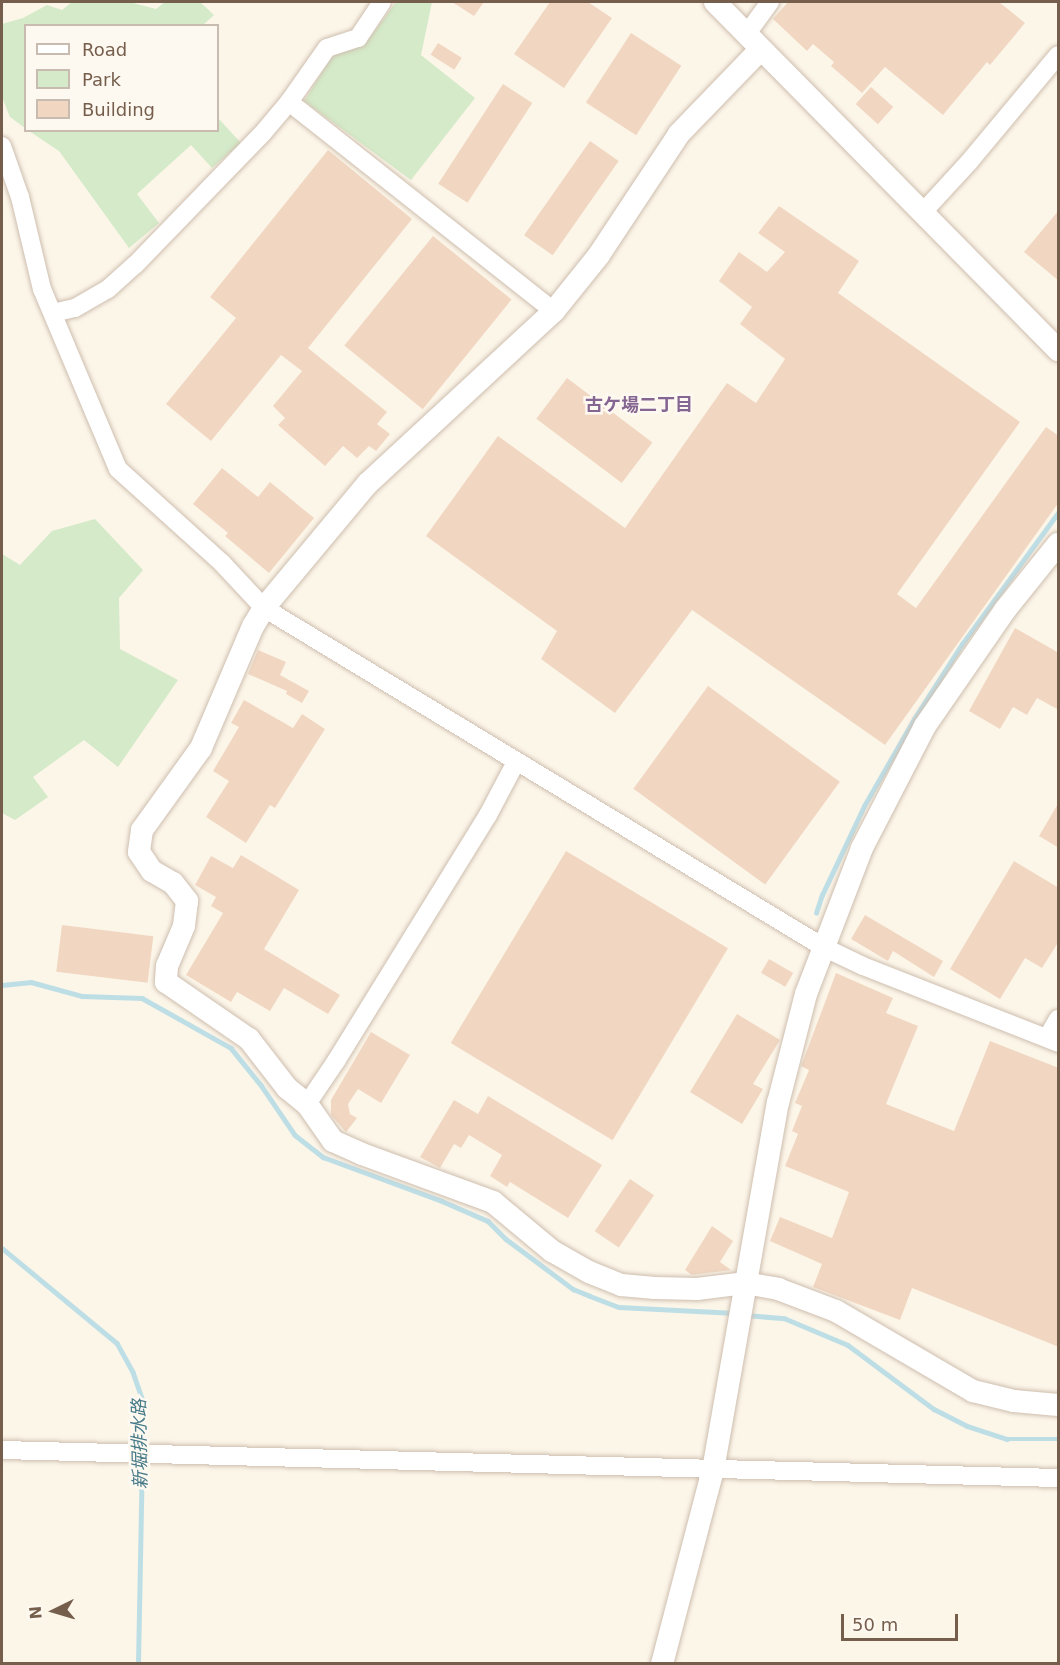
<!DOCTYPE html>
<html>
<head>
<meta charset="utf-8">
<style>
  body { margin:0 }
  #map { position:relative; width:1060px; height:1665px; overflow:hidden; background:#fcf6e9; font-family:"DejaVu Sans","Noto Sans JP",sans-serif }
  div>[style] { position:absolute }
  .green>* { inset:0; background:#d4eac8 }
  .stream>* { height:4.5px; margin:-2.25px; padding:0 2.25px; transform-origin:2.25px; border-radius:2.25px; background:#bedee6 }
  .building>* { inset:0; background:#f1d7c2; transform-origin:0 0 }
  .roads { filter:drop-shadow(0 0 2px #cebeaf) drop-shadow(0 0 2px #cebeaf) }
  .minor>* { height:18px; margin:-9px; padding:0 9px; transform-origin:9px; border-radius:9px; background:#fff }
  .tertiary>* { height:22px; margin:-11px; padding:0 11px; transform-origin:11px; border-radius:11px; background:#fff }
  span { translate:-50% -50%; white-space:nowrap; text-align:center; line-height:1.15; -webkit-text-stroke:5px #fef9f0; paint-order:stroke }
  .neighbourhood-label { font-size:18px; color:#856692; font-weight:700 }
  .water-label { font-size:18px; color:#477a89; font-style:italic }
  .frame { position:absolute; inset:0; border:3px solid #765e4d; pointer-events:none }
  .legend { position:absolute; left:24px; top:24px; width:195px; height:108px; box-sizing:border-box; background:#fef9f0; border:2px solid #c8bbaf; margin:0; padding:8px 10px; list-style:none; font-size:18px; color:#765e4d }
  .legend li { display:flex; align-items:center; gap:12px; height:30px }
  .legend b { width:30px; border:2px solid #c8bbaf }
  .north { position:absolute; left:24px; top:1581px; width:60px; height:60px; -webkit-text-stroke:4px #fef9f0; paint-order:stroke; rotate:265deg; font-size:16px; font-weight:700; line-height:24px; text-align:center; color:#765e4d }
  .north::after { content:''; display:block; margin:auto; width:21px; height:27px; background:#765e4d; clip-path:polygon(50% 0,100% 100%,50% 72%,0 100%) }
  .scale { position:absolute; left:841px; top:1614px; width:117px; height:27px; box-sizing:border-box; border:3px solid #765e4d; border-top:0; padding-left:8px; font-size:18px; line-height:21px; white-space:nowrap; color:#765e4d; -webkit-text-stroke:4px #fef9f0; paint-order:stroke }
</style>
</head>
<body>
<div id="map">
  <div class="green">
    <i style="clip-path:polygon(72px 2px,129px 2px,156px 9px,165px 2px,200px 2px,214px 15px,203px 25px,26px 26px,25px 128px,10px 117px,2px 97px,2px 24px,23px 18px,47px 5px,62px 10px)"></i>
    <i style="clip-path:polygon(396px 2px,432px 2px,421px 55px,475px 98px,411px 180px,304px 101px,333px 55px,365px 44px)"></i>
    <i style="clip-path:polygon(218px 118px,241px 143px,212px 168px,191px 145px,137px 194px,159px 223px,129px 248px,59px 151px,29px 131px,218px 130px)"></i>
    <i style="clip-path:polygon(95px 519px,143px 570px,119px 598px,120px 649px,178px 680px,118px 767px,84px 740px,33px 777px,48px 797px,15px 820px,2px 813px,2px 554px,20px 565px,52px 531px)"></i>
  </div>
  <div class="stream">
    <i style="left:816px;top:913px;width:19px;rotate:-72deg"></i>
    <i style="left:822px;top:895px;width:98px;rotate:-64.7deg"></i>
    <i style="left:864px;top:806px;width:100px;rotate:-60.1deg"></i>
    <i style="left:914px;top:719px;width:89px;rotate:-57.4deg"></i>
    <i style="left:962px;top:644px;width:162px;rotate:-53.8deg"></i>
    <i style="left:2px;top:985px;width:29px;rotate:-6deg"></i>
    <i style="left:31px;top:982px;width:53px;rotate:15.4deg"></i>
    <i style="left:82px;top:996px;width:60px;rotate:1.9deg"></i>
    <i style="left:142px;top:998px;width:102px;rotate:29.3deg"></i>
    <i style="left:231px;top:1048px;width:48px;rotate:51deg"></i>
    <i style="left:261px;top:1085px;width:60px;rotate:55.8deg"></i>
    <i style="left:295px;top:1135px;width:36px;rotate:38deg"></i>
    <i style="left:323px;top:1157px;width:127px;rotate:20.3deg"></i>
    <i style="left:442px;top:1201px;width:50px;rotate:23.5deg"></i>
    <i style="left:488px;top:1221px;width:25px;rotate:45deg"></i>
    <i style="left:506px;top:1239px;width:84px;rotate:36.7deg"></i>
    <i style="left:573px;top:1289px;width:18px;rotate:22deg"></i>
    <i style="left:590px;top:1296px;width:31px;rotate:21deg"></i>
    <i style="left:619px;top:1307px;width:116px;rotate:3deg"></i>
    <i style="left:2px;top:1248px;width:149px;rotate:39.6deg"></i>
    <i style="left:117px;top:1343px;width:33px;rotate:61deg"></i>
    <i style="left:133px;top:1372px;width:28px;rotate:71deg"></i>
    <i style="left:142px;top:1398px;width:53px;rotate:88.9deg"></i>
    <i style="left:746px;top:1315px;width:38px;rotate:5deg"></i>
    <i style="left:784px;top:1318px;width:69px;rotate:22.9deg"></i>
    <i style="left:848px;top:1345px;width:107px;rotate:36.7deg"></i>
    <i style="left:934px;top:1409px;width:37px;rotate:27deg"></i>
    <i style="left:967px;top:1426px;width:42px;rotate:18deg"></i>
    <i style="left:1007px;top:1439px;width:51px"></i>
    <i style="left:138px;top:1664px;width:205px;rotate:-88.9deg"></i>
  </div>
  <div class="building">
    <i style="clip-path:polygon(452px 2px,484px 2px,474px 16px)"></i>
    <i style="clip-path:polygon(550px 2px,588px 2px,612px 18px,564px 88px,514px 54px)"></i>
    <i style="clip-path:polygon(788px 2px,999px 2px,1025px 23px,990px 65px,987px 62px,943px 115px,885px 67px,862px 93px,831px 66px,834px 62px,813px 44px,807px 51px,773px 19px)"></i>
    <i style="left:631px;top:33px;width:60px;height:83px;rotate:33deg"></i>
    <i style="left:438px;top:43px;width:28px;height:14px;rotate:32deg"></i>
    <i style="left:503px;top:84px;width:35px;height:119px;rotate:33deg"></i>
    <i style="left:871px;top:87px;width:30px;height:23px;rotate:42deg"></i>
    <i style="left:590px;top:141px;width:35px;height:115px;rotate:35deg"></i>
    <i style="clip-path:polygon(328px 150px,412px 219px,308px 348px,387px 412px,377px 424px,390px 434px,376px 451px,369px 446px,357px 458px,343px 446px,325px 466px,278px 425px,285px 418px,273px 406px,302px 371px,281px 355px,211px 441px,166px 404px,236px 318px,210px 297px)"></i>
    <i style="clip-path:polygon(779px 206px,859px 261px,838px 293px,1020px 422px,897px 594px,916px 608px,1046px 427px,1059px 436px,1059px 502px,885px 745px,692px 610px,615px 713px,541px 659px,557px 631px,426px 536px,498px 436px,625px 528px,727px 383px,756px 403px,785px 359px,740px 324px,752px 307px,719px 281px,739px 252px,767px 272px,785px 252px,758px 233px)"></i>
    <i style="clip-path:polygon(1059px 210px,1059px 281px,1024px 252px)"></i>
    <i style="left:433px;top:236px;width:101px;height:141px;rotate:39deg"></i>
    <i style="left:567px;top:378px;width:107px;height:51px;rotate:37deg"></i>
    <i style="clip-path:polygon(222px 468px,258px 497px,270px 482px,314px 518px,269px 573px,225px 536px,228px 533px,193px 504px)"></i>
    <i style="clip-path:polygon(1015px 628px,1059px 653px,1059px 710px,1037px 698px,1027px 715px,1013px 707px,1000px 729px,969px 711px)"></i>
    <i style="clip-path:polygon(258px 650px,286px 662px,280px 675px,309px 691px,302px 703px,286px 694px,287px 691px,248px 674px)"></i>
    <i style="left:708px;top:686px;width:163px;height:127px;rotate:36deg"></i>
    <i style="clip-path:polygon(244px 700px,293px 728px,302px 714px,325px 729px,275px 808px,270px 805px,246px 843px,206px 817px,229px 781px,213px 771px,239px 727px,231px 723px)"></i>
    <i style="clip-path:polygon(1059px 802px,1059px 848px,1039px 836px)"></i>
    <i style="left:566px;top:851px;width:189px;height:224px;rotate:31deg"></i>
    <i style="clip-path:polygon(241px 855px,299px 890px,264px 949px,340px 995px,328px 1014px,284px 988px,270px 1011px,237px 992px,231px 1002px,186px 975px,223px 913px,211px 906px,216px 897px,195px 885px,211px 856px,233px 868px)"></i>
    <i style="clip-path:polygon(1014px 861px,1059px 888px,1059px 941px,1042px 968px,1025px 958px,1000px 999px,950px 969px)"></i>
    <i style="clip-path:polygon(865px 915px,943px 961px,934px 977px,893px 951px,888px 961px,851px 939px)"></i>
    <i style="left:62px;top:925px;width:92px;height:47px;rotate:7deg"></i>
    <i style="left:769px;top:959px;width:28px;height:16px;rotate:30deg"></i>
    <i style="clip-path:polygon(836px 973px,893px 998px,886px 1013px,918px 1026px,886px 1104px,954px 1131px,990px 1041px,1059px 1068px,1059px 1347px,912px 1288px,900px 1320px,813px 1287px,822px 1264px,770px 1241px,780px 1217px,832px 1238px,849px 1192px,785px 1166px,798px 1134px,792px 1131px,802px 1106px,795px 1103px,809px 1070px,801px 1066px,803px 1061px)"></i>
    <i style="clip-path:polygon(737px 1014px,780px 1040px,753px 1084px,763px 1089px,742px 1124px,690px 1092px)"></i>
    <i style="clip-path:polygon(371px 1032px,410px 1055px,381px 1103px,358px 1089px,348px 1104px,350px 1114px,357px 1118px,346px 1132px,331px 1115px,331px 1100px)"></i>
    <i style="clip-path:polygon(488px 1096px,602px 1165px,568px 1218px,510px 1182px,507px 1187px,490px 1176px,502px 1155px,469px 1135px,461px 1148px,454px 1144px,440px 1168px,420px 1157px,454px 1100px,478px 1114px)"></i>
    <i style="left:630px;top:1179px;width:29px;height:63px;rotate:34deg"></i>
    <i style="clip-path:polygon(712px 1226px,733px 1241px,720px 1262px,731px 1270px,692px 1275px,685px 1270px)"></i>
  </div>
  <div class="roads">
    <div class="minor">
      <i style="left:746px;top:35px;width:41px;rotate:-54deg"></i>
      <i style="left:289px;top:102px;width:337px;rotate:38.3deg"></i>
      <i style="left:2px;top:146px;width:54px;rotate:70.6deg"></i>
      <i style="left:20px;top:197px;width:95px;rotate:76.6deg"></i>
      <i style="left:42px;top:289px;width:195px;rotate:67.1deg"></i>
      <i style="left:118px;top:469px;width:140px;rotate:42.1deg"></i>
      <i style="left:222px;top:563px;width:62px;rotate:47deg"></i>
      <i style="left:264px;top:608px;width:654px;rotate:31.23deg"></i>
      <i style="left:823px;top:947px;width:44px;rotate:25.4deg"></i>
      <i style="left:863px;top:966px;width:210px;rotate:21.5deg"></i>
      <i style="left:924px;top:211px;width:67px;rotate:-47.4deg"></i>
      <i style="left:969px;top:162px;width:139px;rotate:-50.2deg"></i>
      <i style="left:53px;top:313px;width:23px;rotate:-13deg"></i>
      <i style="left:75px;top:308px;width:38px;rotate:-30deg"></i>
      <i style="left:108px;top:289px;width:36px;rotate:-42deg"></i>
      <i style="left:135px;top:265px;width:182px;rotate:-45.9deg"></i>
      <i style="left:262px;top:134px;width:42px;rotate:-49.8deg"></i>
      <i style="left:289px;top:102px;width:66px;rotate:-54.9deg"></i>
      <i style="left:327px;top:48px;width:33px;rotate:-18deg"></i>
      <i style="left:358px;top:38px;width:43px;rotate:-56.3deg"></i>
      <i style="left:1047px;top:1038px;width:22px;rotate:-60deg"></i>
      <i style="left:307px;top:1104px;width:52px;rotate:-56deg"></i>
      <i style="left:336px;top:1061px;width:289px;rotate:-58.3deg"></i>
      <i style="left:488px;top:815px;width:60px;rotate:-62.2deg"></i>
      <i style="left:2px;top:1450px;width:1056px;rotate:1.52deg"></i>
    </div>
    <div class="tertiary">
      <i style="left:715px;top:2px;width:489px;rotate:45.4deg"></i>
      <i style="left:760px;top:50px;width:117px;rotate:134deg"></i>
      <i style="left:679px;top:134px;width:145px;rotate:123.5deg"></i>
      <i style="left:599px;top:255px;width:72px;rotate:128.8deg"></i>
      <i style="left:554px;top:311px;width:253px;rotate:137.2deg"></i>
      <i style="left:368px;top:483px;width:163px;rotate:129.8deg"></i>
      <i style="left:264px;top:608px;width:21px;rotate:121deg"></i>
      <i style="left:253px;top:626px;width:133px;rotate:113.1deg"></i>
      <i style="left:201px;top:748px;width:101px;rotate:125.7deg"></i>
      <i style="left:142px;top:830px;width:22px;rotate:98deg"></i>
      <i style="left:139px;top:852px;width:23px;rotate:56deg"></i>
      <i style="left:152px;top:871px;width:24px;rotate:30deg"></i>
      <i style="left:173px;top:883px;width:23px;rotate:52deg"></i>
      <i style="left:187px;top:901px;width:25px;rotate:97deg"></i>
      <i style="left:184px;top:926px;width:43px;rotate:113deg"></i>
      <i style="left:167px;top:966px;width:16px;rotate:94deg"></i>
      <i style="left:166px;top:982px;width:101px;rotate:34.5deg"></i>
      <i style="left:249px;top:1039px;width:62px;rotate:52.2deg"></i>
      <i style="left:287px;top:1088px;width:26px;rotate:39deg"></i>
      <i style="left:307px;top:1104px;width:45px;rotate:54.9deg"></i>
      <i style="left:333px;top:1141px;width:32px;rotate:24deg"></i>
      <i style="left:362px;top:1154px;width:140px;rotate:20.1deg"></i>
      <i style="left:493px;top:1202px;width:77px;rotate:39.7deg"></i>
      <i style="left:552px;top:1251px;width:43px;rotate:29.6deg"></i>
      <i style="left:589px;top:1272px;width:35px;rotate:22deg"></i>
      <i style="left:621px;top:1285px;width:34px;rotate:5deg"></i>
      <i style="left:655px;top:1288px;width:42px;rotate:1.4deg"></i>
      <i style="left:697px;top:1289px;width:48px;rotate:-7.1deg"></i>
      <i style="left:745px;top:1283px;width:34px;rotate:10deg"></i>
      <i style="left:778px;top:1289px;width:62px;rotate:20.8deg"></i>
      <i style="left:836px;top:1311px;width:159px;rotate:30.3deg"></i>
      <i style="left:973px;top:1391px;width:42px;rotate:13.7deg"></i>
      <i style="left:1014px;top:1401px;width:44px;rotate:5.2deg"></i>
      <i style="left:662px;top:1664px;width:201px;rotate:-75.3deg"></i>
      <i style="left:713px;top:1470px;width:373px;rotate:-80deg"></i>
      <i style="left:778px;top:1103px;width:113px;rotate:-75.6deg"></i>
      <i style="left:806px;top:994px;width:156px;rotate:-69deg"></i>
      <i style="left:862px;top:848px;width:137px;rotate:-62.7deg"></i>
      <i style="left:925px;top:726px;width:141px;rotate:-55.4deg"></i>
      <i style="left:1005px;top:610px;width:85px;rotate:-51.2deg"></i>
    </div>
  </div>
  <div class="neighbourhood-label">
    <span style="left:639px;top:405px">古ケ場二丁目</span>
  </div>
  <div class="water-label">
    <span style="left:140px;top:1444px;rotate:-91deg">新堀排水路</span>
  </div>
  <div class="frame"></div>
  <ul class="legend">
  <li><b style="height:8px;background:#fff"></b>Road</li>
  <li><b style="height:16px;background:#d4eac8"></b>Park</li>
  <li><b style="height:16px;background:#f1d7c2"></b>Building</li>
  </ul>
  <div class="north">N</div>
  <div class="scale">50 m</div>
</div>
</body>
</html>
